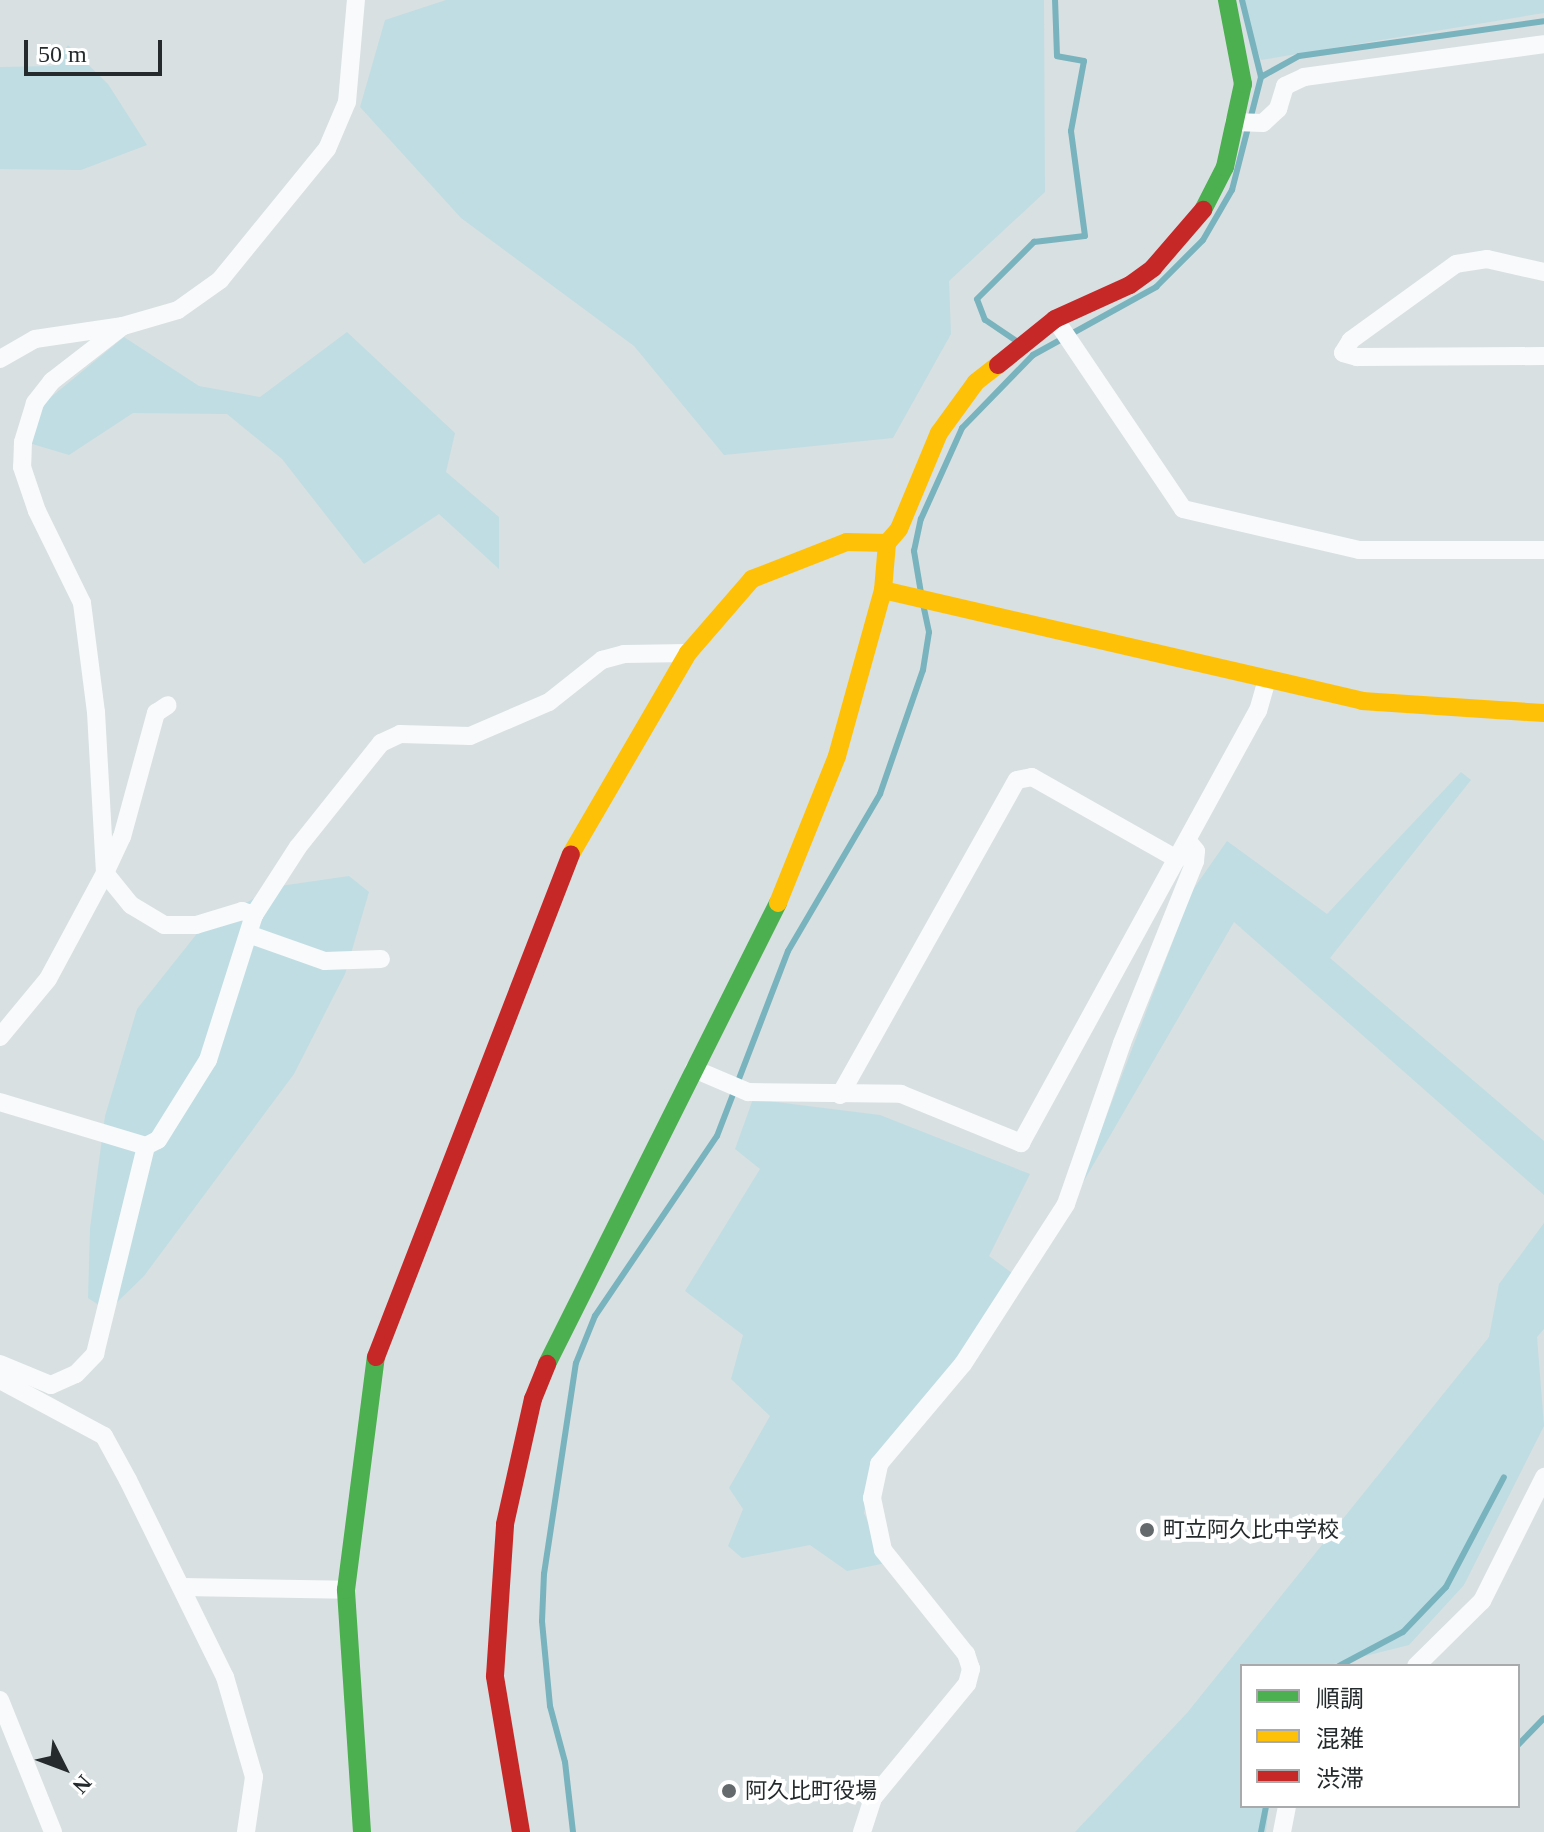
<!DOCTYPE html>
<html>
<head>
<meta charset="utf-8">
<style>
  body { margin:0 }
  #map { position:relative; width:1544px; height:1832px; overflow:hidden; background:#d8e0e2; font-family:"Times New Roman","Noto Sans JP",serif }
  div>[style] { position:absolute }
  .green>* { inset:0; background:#c0dde3 }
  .stream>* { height:6px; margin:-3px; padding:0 3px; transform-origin:3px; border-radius:3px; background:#79b3be }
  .street>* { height:18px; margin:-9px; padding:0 9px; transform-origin:9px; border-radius:9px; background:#f9fafb }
  .fast>* { height:18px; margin:-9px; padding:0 9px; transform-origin:9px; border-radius:9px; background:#4caf50 }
  .slow>* { height:18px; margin:-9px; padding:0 9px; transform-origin:9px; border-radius:9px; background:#ffc107 }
  .jam>* { height:18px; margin:-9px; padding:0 9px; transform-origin:9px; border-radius:9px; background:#c62828 }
  .dots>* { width:22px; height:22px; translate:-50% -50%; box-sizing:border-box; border:4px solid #fff; border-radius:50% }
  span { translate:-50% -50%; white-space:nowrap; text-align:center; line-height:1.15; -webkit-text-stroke:8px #fff; paint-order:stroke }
  .poi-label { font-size:22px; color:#252b2c }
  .left { translate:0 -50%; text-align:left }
  .legend { position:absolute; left:1240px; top:1664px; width:280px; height:144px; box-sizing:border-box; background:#fff; border:2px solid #a8aaab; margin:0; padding:10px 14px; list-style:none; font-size:24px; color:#252b2c }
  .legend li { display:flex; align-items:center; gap:16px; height:40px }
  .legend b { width:40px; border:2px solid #a8aaab }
  .north { position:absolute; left:24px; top:1728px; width:80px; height:80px; -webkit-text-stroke:6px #fff; paint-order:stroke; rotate:132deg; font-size:22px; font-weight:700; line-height:32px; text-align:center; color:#252b2c }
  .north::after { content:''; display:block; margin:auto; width:28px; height:36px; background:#252b2c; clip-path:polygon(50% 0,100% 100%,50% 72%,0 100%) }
  .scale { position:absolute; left:24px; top:40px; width:138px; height:36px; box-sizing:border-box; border:4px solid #252b2c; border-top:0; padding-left:10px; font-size:24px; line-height:28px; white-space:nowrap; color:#252b2c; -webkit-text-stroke:6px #fff; paint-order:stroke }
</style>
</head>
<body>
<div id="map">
  <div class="green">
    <i style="clip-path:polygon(446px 0,1044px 0,1045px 192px,949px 281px,951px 334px,893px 438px,724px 455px,634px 346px,461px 218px,360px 107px,385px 20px)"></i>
    <i style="clip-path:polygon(1239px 0,1544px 0,1544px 13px,1261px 60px)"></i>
    <i style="clip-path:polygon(68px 45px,108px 84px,147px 145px,81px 170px,0 169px,0 67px,52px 66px)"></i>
    <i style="clip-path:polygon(347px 332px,455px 433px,446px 472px,499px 517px,499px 569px,439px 514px,364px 564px,282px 459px,227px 414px,133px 413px,69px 455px,29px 443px,39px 407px,124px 337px,199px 386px,260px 397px)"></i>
    <i style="clip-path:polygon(1461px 772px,1471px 780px,1330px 958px,1544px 1141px,1544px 1195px,1234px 922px,1078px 1191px,1192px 891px,1227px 841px,1327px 914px)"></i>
    <i style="clip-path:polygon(349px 876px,369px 892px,345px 974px,294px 1074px,144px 1276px,108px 1311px,88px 1298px,90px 1228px,105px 1116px,137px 1009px,199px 931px,273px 887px)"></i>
    <i style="clip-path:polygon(753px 1099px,880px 1115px,1030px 1174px,989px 1256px,1016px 1276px,958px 1363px,873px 1464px,864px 1513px,886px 1563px,847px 1571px,810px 1545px,742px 1558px,728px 1546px,743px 1509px,729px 1488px,770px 1416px,731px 1379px,743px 1335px,685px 1291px,760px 1169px,735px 1149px)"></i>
    <i style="clip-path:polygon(1544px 1223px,1544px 1329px,1537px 1337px,1544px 1426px,1464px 1585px,1409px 1645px,1325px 1666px,1242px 1666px,1242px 1806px,1269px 1806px,1266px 1832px,1075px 1832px,1187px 1713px,1489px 1337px,1499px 1284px)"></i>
  </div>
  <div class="stream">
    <i style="left:1242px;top:0;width:79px;rotate:76.1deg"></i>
    <i style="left:1018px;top:342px;width:40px;rotate:-146deg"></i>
    <i style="left:985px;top:320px;width:22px;rotate:-111deg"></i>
    <i style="left:977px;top:299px;width:81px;rotate:-45deg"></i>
    <i style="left:1034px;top:242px;width:51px;rotate:-6.7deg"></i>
    <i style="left:1085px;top:236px;width:106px;rotate:-97.6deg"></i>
    <i style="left:1071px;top:131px;width:71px;rotate:-79.5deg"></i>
    <i style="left:1084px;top:61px;width:27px;rotate:-170deg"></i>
    <i style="left:1057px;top:56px;width:56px;rotate:-92deg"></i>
    <i style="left:921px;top:593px;width:43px;rotate:-99.5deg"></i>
    <i style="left:914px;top:551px;width:33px;rotate:-78deg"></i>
    <i style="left:921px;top:519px;width:100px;rotate:-65.7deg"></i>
    <i style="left:962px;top:428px;width:102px;rotate:-45.8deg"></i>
    <i style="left:1033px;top:355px;width:141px;rotate:-28.9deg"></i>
    <i style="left:1156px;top:287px;width:66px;rotate:-45deg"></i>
    <i style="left:1203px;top:240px;width:58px;rotate:-59.9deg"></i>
    <i style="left:1232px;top:190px;width:117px;rotate:-75.6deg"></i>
    <i style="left:1261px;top:77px;width:43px;rotate:-28.9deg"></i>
    <i style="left:1299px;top:56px;width:247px;rotate:-8.1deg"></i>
    <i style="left:1339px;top:1666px;width:72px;rotate:-28deg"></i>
    <i style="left:1403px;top:1632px;width:62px;rotate:-46.3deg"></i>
    <i style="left:1446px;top:1587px;width:124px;rotate:-62.2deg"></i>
    <i style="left:1518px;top:1745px;width:37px;rotate:-46deg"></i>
    <i style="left:573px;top:1832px;width:70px;rotate:-96.5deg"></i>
    <i style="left:565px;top:1762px;width:58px;rotate:-105deg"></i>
    <i style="left:550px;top:1706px;width:85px;rotate:-95.4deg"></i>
    <i style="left:542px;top:1621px;width:47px;rotate:-87.6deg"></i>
    <i style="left:544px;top:1574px;width:213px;rotate:-81.4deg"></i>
    <i style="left:576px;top:1363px;width:51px;rotate:-68deg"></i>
    <i style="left:595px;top:1316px;width:217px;rotate:-55.9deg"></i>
    <i style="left:717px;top:1136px;width:198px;rotate:-69deg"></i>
    <i style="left:788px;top:951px;width:182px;rotate:-59.6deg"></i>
    <i style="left:880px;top:794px;width:131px;rotate:-70.9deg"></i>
    <i style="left:923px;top:670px;width:38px;rotate:-81deg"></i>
    <i style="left:929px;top:632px;width:25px;rotate:-102deg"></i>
    <i style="left:1261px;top:1832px;width:26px;rotate:-79deg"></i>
  </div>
  <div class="street">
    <i style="left:1234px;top:122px;width:29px;rotate:2deg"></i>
    <i style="left:1263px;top:123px;width:21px;rotate:-43deg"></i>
    <i style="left:1278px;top:109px;width:24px;rotate:-73deg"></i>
    <i style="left:1285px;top:86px;width:21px;rotate:-25deg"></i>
    <i style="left:1304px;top:77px;width:242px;rotate:-7.8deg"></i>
    <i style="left:1544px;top:272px;width:58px;rotate:-167.2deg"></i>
    <i style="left:1487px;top:259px;width:31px;rotate:171deg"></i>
    <i style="left:1456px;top:264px;width:130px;rotate:144.1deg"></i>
    <i style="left:1351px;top:340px;width:15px;rotate:122deg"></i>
    <i style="left:1343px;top:353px;width:15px;rotate:16deg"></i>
    <i style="left:1357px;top:357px;width:187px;rotate:-0.3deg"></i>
    <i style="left:1055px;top:319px;width:229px;rotate:56deg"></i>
    <i style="left:1183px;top:509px;width:181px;rotate:13.1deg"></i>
    <i style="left:1359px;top:550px;width:185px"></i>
    <i style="left:123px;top:326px;width:90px;rotate:142.2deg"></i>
    <i style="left:52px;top:381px;width:28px;rotate:128deg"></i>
    <i style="left:35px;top:403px;width:41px;rotate:107.1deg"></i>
    <i style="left:23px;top:442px;width:25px;rotate:92deg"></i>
    <i style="left:22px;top:467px;width:46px;rotate:71.2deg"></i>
    <i style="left:37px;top:511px;width:102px;rotate:63.9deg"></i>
    <i style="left:82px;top:603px;width:110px;rotate:82.7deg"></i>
    <i style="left:96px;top:712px;width:161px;rotate:86.8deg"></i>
    <i style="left:105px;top:873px;width:41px;rotate:50.9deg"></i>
    <i style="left:131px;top:905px;width:39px;rotate:31deg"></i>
    <i style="left:164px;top:925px;width:32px"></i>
    <i style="left:196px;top:925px;width:48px;rotate:-16.9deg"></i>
    <i style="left:242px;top:911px;width:13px;rotate:18deg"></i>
    <i style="left:0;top:359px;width:40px;rotate:-29.7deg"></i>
    <i style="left:35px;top:339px;width:89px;rotate:-8.4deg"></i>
    <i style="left:123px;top:326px;width:57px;rotate:-16.2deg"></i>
    <i style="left:178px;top:310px;width:52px;rotate:-35.5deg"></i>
    <i style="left:220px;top:280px;width:169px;rotate:-50.8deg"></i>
    <i style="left:327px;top:149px;width:51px;rotate:-66.9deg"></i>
    <i style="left:347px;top:102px;width:102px;rotate:-85deg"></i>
    <i style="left:251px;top:935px;width:78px;rotate:19.4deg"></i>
    <i style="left:325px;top:961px;width:56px;rotate:-2deg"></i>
    <i style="left:0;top:1037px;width:75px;rotate:-50.4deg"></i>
    <i style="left:48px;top:979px;width:120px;rotate:-61.7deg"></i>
    <i style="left:105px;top:873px;width:40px;rotate:-65deg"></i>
    <i style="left:122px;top:837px;width:129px;rotate:-74.7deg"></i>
    <i style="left:156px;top:713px;width:14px;rotate:-34deg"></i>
    <i style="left:694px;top:1069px;width:59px;rotate:23.1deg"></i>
    <i style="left:748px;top:1092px;width:153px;rotate:0.7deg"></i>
    <i style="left:901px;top:1094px;width:130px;rotate:22.2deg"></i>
    <i style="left:1021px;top:1143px;width:493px;rotate:-61.3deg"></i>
    <i style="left:1258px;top:711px;width:32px;rotate:-74deg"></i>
    <i style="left:840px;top:1095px;width:361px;rotate:-60.7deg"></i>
    <i style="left:1017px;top:780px;width:15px;rotate:-11deg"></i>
    <i style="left:1032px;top:777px;width:167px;rotate:29.5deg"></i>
    <i style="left:0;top:1102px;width:152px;rotate:16.8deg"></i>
    <i style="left:146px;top:1146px;width:13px;rotate:-27deg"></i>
    <i style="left:158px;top:1140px;width:94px;rotate:-58deg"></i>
    <i style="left:208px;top:1060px;width:152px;rotate:-72.4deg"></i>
    <i style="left:254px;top:915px;width:81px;rotate:-57.1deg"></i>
    <i style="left:298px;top:847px;width:133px;rotate:-51.4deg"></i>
    <i style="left:381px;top:743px;width:21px;rotate:-25deg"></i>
    <i style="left:400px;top:734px;width:70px;rotate:1.6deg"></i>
    <i style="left:470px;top:736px;width:86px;rotate:-23.3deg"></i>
    <i style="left:549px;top:702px;width:68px;rotate:-38.4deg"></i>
    <i style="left:602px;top:660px;width:23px;rotate:-15deg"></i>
    <i style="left:624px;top:654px;width:64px;rotate:-0.9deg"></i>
    <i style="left:0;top:1364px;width:55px;rotate:22.4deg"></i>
    <i style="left:51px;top:1385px;width:27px;rotate:-24deg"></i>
    <i style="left:76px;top:1374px;width:28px;rotate:-46deg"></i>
    <i style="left:95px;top:1354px;width:214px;rotate:-76.2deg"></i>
    <i style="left:0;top:1380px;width:118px;rotate:28.3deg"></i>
    <i style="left:104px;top:1436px;width:50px;rotate:61.4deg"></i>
    <i style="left:128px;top:1480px;width:220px;rotate:63.8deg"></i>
    <i style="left:225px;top:1677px;width:104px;rotate:73.8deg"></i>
    <i style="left:254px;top:1777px;width:56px;rotate:98.3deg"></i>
    <i style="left:182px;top:1587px;width:164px;rotate:1deg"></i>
    <i style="left:1416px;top:1666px;width:93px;rotate:-44.6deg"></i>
    <i style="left:1482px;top:1601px;width:139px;rotate:-63.4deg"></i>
    <i style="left:0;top:1700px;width:142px;rotate:68.1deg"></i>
    <i style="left:862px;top:1832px;width:36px;rotate:-72deg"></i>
    <i style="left:873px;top:1798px;width:148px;rotate:-50.5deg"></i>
    <i style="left:967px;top:1684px;width:16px;rotate:-75deg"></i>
    <i style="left:971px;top:1669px;width:16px;rotate:-108deg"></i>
    <i style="left:966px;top:1654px;width:133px;rotate:-128.6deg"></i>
    <i style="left:883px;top:1550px;width:53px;rotate:-101.9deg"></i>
    <i style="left:872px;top:1498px;width:35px;rotate:-78deg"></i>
    <i style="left:879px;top:1464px;width:131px;rotate:-50deg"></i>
    <i style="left:963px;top:1364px;width:190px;rotate:-57.2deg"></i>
    <i style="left:1066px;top:1204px;width:170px;rotate:-70.8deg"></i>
    <i style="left:1122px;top:1043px;width:196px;rotate:-68.1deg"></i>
    <i style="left:1195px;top:861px;width:10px;rotate:-84deg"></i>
    <i style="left:1196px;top:851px;width:13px;rotate:-129deg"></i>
    <i style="left:1282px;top:1832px;width:26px;rotate:-79deg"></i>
  </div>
  <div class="fast">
    <i style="left:1203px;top:210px;width:48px;rotate:-62.9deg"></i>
    <i style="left:1225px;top:167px;width:85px;rotate:-77.8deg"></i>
    <i style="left:1243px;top:84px;width:86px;rotate:-100.8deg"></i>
    <i style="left:547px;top:1364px;width:516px;rotate:-63.39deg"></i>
    <i style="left:362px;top:1832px;width:243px;rotate:-93.8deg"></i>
    <i style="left:346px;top:1590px;width:235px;rotate:-82.7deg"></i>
  </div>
  <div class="slow">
    <i style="left:883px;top:590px;width:492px;rotate:13deg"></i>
    <i style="left:1362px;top:701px;width:182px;rotate:3.8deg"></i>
    <i style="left:571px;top:854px;width:233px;rotate:-59.8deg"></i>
    <i style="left:688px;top:653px;width:98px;rotate:-49.1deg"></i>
    <i style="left:752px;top:579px;width:102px;rotate:-21.3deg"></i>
    <i style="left:847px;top:542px;width:40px;rotate:1.4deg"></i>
    <i style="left:778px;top:903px;width:158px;rotate:-68.1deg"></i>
    <i style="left:837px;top:756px;width:172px;rotate:-74.5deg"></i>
    <i style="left:883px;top:590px;width:47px;rotate:-85.1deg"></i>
    <i style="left:887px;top:543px;width:18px;rotate:-49deg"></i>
    <i style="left:899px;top:529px;width:104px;rotate:-67.4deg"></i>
    <i style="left:939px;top:433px;width:63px;rotate:-54deg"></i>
    <i style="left:976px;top:382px;width:28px;rotate:-38deg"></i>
  </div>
  <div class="jam">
    <i style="left:998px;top:365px;width:73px;rotate:-38.9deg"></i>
    <i style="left:1055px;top:319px;width:82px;rotate:-24.4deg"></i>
    <i style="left:1130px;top:285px;width:29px;rotate:-36deg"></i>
    <i style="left:1153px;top:268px;width:77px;rotate:-49.2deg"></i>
    <i style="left:376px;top:1357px;width:539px;rotate:-68.81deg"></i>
    <i style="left:521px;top:1832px;width:158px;rotate:-99.5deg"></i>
    <i style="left:495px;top:1676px;width:152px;rotate:-86.2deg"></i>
    <i style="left:505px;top:1524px;width:128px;rotate:-77.4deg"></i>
    <i style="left:533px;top:1399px;width:38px;rotate:-68deg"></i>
  </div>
  <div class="dots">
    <i style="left:1147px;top:1530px;background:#646a6c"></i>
    <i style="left:729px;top:1791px;background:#646a6c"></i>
  </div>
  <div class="poi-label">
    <span class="left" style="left:1163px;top:1530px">町立阿久比中学校</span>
    <span class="left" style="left:745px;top:1791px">阿久比町役場</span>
  </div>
  <ul class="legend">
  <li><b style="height:10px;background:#4caf50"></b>順調</li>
  <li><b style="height:10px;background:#ffc107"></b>混雑</li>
  <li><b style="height:10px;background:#c62828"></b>渋滞</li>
  </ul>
  <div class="north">N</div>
  <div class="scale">50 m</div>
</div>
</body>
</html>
